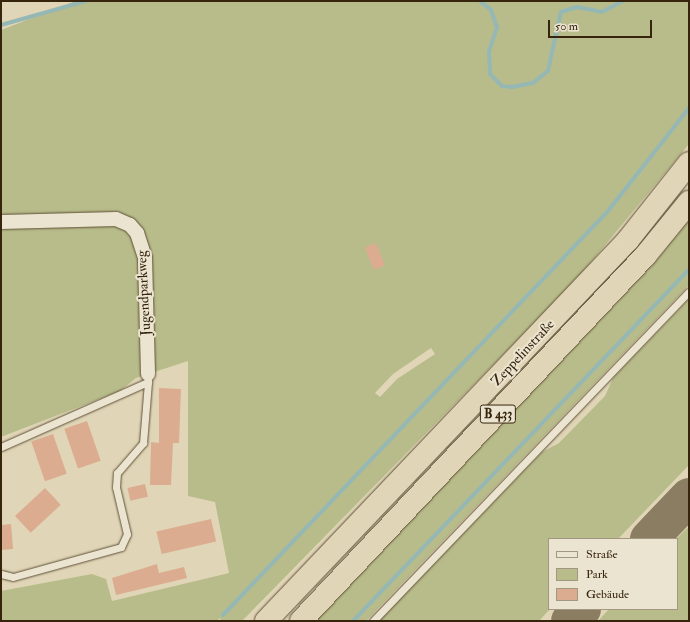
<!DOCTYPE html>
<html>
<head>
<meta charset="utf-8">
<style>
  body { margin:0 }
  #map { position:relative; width:690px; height:622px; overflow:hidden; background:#e0d6b7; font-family:"IM FELL Double Pica",serif }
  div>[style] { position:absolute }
  .green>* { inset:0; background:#b8bc8a }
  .stream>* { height:4px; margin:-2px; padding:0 2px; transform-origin:2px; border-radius:2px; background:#95b8b5 }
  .taxiway>* { height:38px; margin:-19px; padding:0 19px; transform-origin:19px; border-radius:19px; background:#8b7d62 }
  .building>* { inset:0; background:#dbac8f; transform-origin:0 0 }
  .roads { filter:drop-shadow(0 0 1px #605038) drop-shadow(0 0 1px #605038) }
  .lane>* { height:7px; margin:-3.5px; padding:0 3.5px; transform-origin:3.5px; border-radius:3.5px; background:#ebe4d0 }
  .street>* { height:14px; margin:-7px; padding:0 7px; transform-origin:7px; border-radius:7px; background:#ebe4d0 }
  .highway>* { height:22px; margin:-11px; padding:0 11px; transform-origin:11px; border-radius:11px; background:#e0d6b7 }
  span { translate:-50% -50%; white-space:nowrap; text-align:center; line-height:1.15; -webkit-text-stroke:4px #ebe4d0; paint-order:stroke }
  .shield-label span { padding:1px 3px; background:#ebe4d0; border:1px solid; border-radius:3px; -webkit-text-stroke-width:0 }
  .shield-label { font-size:13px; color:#36240d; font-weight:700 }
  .street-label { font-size:14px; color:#36240d }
  .frame { position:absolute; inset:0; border:2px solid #36240d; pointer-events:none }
  .legend { position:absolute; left:548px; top:538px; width:130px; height:72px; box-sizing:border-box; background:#ebe4d0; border:1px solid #a39782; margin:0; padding:5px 7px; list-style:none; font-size:12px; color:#36240d }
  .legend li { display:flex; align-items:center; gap:8px; height:20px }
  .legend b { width:20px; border:1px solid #a39782 }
  .scale { position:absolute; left:548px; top:20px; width:104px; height:18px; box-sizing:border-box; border:2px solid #36240d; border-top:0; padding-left:5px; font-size:12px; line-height:14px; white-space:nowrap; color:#36240d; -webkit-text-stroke:3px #ebe4d0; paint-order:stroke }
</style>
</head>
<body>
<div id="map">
  <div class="green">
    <i style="clip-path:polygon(evenodd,76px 1px,689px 1px,689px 144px,576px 280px,242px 621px,221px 621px,220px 618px,217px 621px,1px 621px,1px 591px,92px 574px,106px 579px,112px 601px,229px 573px,215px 502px,188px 496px,188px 361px,136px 378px,120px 391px,1px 437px,1px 30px,76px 1px,431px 348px,435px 354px,397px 379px,380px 397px,375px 393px,393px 374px,431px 348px)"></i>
    <i style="clip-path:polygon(689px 218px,689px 285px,366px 621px,311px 621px,619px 300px)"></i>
    <i style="clip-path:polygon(689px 299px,689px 465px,618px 539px,549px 539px,550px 609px,539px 621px,379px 621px,542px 452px,559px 443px,605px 396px,613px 378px)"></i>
    <i style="clip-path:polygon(689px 526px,689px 621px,598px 621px,609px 609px,677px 609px,676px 539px)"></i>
  </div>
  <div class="stream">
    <i style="left:480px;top:1px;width:14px;rotate:39deg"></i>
    <i style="left:491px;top:10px;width:18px;rotate:71deg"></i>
    <i style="left:497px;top:27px;width:26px;rotate:108deg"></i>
    <i style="left:489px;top:52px;width:22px;rotate:87deg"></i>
    <i style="left:490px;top:74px;width:17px;rotate:45deg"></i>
    <i style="left:502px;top:86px;width:10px;rotate:6deg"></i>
    <i style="left:512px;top:87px;width:21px;rotate:-11deg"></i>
    <i style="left:533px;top:83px;width:19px;rotate:-39deg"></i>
    <i style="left:548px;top:71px;width:60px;rotate:-77.6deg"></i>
    <i style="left:561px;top:12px;width:17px;rotate:-17deg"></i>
    <i style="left:577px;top:7px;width:25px;rotate:11deg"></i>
    <i style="left:602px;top:12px;width:24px;rotate:-28deg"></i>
    <i style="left:1px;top:25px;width:88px;rotate:-15.8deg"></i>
    <i style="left:223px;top:615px;width:558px;rotate:-46.38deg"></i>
    <i style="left:608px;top:211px;width:131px;rotate:-51.8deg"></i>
    <i style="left:353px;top:621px;width:486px;rotate:-46.3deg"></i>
  </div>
  <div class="taxiway">
    <i style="left:649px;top:539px;width:58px;rotate:-46.4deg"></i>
    <i style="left:570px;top:621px;width:17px;rotate:-45deg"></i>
  </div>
  <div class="building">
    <i style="left:376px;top:243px;width:24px;height:12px;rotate:68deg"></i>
    <i style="clip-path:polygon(159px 388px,181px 389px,179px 443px,173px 443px,171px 485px,150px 485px,151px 442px,159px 443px)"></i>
    <i style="left:87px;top:421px;width:42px;height:24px;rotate:71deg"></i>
    <i style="left:53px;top:434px;width:42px;height:23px;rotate:71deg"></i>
    <i style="left:145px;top:484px;width:13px;height:18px;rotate:77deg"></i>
    <i style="left:45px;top:488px;width:23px;height:41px;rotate:47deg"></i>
    <i style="left:211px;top:519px;width:23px;height:56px;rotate:77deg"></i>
    <i style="clip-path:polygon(11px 524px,13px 549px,1px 550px,1px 525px)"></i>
    <i style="clip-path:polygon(157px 564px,159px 573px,184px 567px,187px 578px,116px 595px,112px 578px)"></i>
  </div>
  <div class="roads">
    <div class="lane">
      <i style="left:1px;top:447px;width:161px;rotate:-23.9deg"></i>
      <i style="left:148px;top:382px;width:3px;rotate:-90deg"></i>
      <i style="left:1px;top:574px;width:12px;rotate:14deg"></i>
      <i style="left:13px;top:577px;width:112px;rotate:-15.5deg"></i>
      <i style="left:121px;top:547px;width:14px;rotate:-65deg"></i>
      <i style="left:127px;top:534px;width:48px;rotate:-103.2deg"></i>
      <i style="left:116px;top:487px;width:14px;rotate:-86deg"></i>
      <i style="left:117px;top:473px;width:40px;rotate:-49deg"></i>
      <i style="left:143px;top:443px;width:61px;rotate:-85.3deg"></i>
      <i style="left:373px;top:621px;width:456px;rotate:-46.2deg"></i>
    </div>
    <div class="street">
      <i style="left:1px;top:222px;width:115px;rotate:-1.5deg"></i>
      <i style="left:116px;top:219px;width:15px;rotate:23deg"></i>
      <i style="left:130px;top:225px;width:11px;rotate:49deg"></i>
      <i style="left:137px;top:233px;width:26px;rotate:72deg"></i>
      <i style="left:145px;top:258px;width:116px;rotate:88.5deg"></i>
    </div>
    <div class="highway">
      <i style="left:266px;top:621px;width:526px;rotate:-46.46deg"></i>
      <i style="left:628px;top:240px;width:98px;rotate:-51.6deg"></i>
      <i style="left:301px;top:621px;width:502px;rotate:-46.7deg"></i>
      <i style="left:645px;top:256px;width:70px;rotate:-50.8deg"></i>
    </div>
  </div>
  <div class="shield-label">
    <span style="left:498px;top:414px">B 433</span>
  </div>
  <div class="street-label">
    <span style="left:144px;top:293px;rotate:-93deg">Jugendparkweg</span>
    <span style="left:523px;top:353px;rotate:-47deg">Zeppelinstraße</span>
  </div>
  <div class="frame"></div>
  <ul class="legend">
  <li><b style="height:5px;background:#ebe4d0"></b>Straße</li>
  <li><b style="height:11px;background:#b8bc8a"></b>Park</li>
  <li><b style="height:11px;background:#dbac8f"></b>Gebäude</li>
  </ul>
  <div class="scale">50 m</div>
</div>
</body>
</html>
